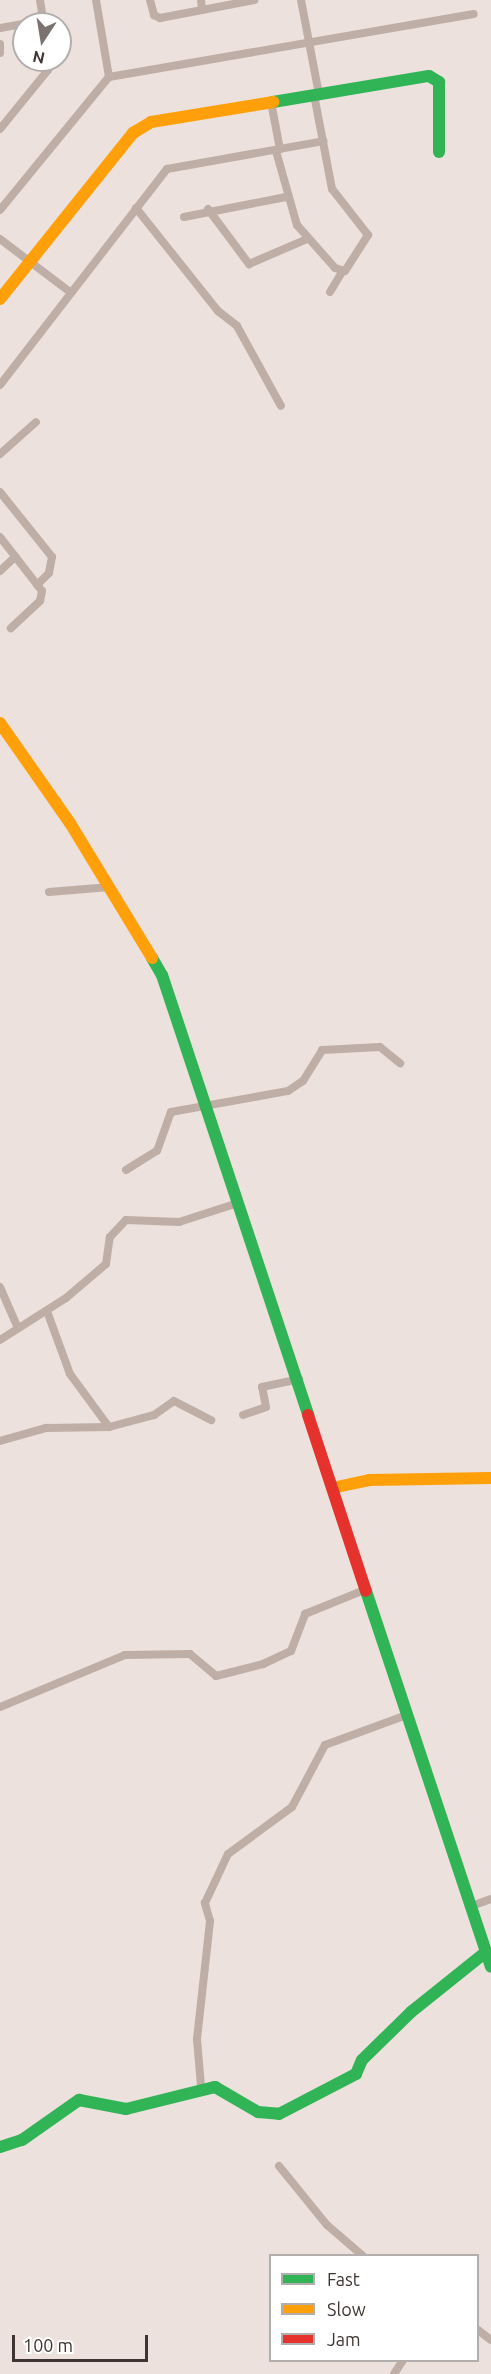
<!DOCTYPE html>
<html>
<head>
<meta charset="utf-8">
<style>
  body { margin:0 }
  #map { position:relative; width:491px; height:2374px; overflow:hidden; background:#ece1dc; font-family:Ubuntu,sans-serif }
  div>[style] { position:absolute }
  .street>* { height:8px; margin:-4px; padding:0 4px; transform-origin:4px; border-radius:4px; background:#bfaea6 }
  .fast>* { height:12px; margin:-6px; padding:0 6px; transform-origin:6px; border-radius:6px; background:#30b455 }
  .slow>* { height:12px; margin:-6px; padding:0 6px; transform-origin:6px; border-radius:6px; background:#ff9f0a }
  .jam>* { height:12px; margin:-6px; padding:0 6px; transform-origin:6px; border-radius:6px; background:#e5322d }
  span { translate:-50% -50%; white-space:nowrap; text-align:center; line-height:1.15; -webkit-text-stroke:4.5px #fff; paint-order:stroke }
  .legend { position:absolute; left:269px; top:2254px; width:210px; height:108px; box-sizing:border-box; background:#fff; border:2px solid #b2aead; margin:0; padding:8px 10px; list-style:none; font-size:18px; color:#3e3532 }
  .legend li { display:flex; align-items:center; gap:12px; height:30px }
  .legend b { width:30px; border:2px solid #b2aead }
  .north { position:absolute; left:12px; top:12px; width:60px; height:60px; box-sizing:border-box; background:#fff; border:2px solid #b2aead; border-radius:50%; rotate:192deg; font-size:16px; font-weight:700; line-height:24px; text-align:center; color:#3e3532 }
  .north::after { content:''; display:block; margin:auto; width:21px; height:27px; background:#7b716e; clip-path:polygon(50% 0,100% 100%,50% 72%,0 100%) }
  .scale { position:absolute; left:12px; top:2335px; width:136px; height:27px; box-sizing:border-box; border:3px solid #3e3532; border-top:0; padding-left:8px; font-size:18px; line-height:21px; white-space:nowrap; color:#3e3532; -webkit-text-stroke:4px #fff; paint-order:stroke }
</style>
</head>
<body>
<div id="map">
  <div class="street">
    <i style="left:40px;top:0;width:24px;rotate:81deg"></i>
    <i style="left:96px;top:0;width:78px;rotate:80.4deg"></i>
    <i style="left:150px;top:0;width:16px;rotate:75deg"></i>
    <i style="left:154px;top:15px;width:7px;rotate:27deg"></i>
    <i style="left:160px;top:18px;width:96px;rotate:-10.8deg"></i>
    <i style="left:201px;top:0;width:9px;rotate:84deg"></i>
    <i style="left:301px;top:0;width:96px;rotate:79.2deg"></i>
    <i style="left:0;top:28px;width:45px;rotate:-10.3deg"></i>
    <i style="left:0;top:44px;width:9px;rotate:90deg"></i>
    <i style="left:271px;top:102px;width:48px;rotate:79.2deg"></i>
    <i style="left:0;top:129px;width:76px;rotate:-50.9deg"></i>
    <i style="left:48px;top:70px;width:10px;rotate:-79deg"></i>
    <i style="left:276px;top:151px;width:77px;rotate:74.2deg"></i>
    <i style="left:297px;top:225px;width:57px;rotate:48.5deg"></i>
    <i style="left:335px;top:268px;width:10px;rotate:17deg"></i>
    <i style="left:345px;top:271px;width:43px;rotate:-57.4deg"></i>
    <i style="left:368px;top:235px;width:58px;rotate:-128deg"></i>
    <i style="left:332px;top:189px;width:96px;rotate:-100.8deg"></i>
    <i style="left:136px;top:208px;width:132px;rotate:51.5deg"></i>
    <i style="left:218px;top:311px;width:24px;rotate:38deg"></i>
    <i style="left:237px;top:326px;width:91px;rotate:61.2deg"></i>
    <i style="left:208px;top:209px;width:69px;rotate:53.3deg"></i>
    <i style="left:249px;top:264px;width:63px;rotate:-23.3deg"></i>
    <i style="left:0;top:210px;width:172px;rotate:-50.7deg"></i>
    <i style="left:109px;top:77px;width:370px;rotate:-9.8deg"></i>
    <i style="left:184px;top:217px;width:104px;rotate:-11.1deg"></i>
    <i style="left:0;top:239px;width:88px;rotate:37.1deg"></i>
    <i style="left:330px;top:292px;width:23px;rotate:-59deg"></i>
    <i style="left:0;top:385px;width:273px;rotate:-52.3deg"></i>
    <i style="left:167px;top:169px;width:159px;rotate:-10.1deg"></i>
    <i style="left:0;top:454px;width:48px;rotate:-41.6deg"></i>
    <i style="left:0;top:492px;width:83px;rotate:51.3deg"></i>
    <i style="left:52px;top:557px;width:16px;rotate:101deg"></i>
    <i style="left:49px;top:573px;width:17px;rotate:135deg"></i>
    <i style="left:0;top:537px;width:68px;rotate:52.1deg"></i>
    <i style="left:42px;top:591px;width:10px;rotate:101deg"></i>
    <i style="left:40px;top:601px;width:40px;rotate:137deg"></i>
    <i style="left:0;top:571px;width:21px;rotate:-43deg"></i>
    <i style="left:49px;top:892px;width:61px;rotate:-4.7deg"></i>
    <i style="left:126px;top:1170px;width:36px;rotate:-32deg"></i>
    <i style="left:157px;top:1151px;width:41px;rotate:-70.3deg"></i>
    <i style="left:171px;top:1112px;width:119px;rotate:-10.2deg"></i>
    <i style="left:288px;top:1091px;width:18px;rotate:-34deg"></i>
    <i style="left:303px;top:1081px;width:36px;rotate:-58deg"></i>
    <i style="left:322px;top:1050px;width:58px;rotate:-3deg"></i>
    <i style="left:380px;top:1047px;width:26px;rotate:39deg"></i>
    <i style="left:0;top:1287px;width:43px;rotate:66.4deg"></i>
    <i style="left:0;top:1340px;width:78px;rotate:-32.5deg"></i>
    <i style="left:66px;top:1298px;width:52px;rotate:-40.4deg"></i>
    <i style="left:106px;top:1264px;width:27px;rotate:-82deg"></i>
    <i style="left:110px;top:1237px;width:23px;rotate:-47deg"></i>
    <i style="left:126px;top:1220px;width:53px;rotate:2.2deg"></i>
    <i style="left:179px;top:1222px;width:62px;rotate:-17.9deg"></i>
    <i style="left:243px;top:1415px;width:24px;rotate:-19deg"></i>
    <i style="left:266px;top:1407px;width:20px;rotate:-101deg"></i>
    <i style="left:262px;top:1387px;width:38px;rotate:-12deg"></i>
    <i style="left:109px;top:1427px;width:47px;rotate:-14.9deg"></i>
    <i style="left:154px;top:1415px;width:24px;rotate:-35deg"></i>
    <i style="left:174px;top:1401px;width:42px;rotate:27.2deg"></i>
    <i style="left:0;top:1441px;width:48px;rotate:-15.8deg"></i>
    <i style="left:46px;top:1428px;width:63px;rotate:-0.9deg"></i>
    <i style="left:109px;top:1427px;width:66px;rotate:-126.3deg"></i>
    <i style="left:70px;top:1374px;width:67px;rotate:-110.1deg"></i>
    <i style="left:0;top:1707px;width:135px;rotate:-22.6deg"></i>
    <i style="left:125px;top:1655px;width:65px;rotate:-0.9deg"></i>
    <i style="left:190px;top:1654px;width:34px;rotate:40deg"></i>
    <i style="left:216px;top:1676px;width:49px;rotate:-14.3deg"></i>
    <i style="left:263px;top:1664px;width:31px;rotate:-25deg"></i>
    <i style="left:291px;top:1651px;width:40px;rotate:-69deg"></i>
    <i style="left:305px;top:1614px;width:67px;rotate:-22deg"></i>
    <i style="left:469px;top:1907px;width:23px;rotate:-20deg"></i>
    <i style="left:201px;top:2086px;width:47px;rotate:-94.9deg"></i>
    <i style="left:197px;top:2039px;width:119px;rotate:-83.7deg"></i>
    <i style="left:210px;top:1921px;width:19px;rotate:-106deg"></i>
    <i style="left:205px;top:1903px;width:54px;rotate:-64.9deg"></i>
    <i style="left:228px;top:1854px;width:79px;rotate:-36.3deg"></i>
    <i style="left:292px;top:1807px;width:70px;rotate:-62deg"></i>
    <i style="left:325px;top:1745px;width:87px;rotate:-20.1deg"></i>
    <i style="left:279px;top:2166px;width:76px;rotate:50.9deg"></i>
    <i style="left:327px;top:2225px;width:48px;rotate:40.7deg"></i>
    <i style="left:478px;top:2330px;width:16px;rotate:38deg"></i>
    <i style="left:394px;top:2374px;width:17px;rotate:-57deg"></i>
  </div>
  <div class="fast">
    <i style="left:273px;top:102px;width:158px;rotate:-9.5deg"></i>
    <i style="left:429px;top:76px;width:12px;rotate:31deg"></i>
    <i style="left:439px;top:82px;width:70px;rotate:90deg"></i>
    <i style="left:152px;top:958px;width:20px;rotate:60deg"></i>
    <i style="left:162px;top:975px;width:464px;rotate:71.6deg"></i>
    <i style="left:366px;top:1591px;width:396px;rotate:71.6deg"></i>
    <i style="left:0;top:2147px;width:23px;rotate:-18deg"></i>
    <i style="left:22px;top:2140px;width:70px;rotate:-35.1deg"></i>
    <i style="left:79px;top:2100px;width:48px;rotate:10.8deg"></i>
    <i style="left:126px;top:2109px;width:92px;rotate:-13.9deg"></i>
    <i style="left:215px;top:2087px;width:50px;rotate:30.2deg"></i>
    <i style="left:258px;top:2112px;width:21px;rotate:5deg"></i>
    <i style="left:279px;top:2114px;width:87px;rotate:-27.5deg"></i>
    <i style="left:356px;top:2074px;width:15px;rotate:-67deg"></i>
    <i style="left:362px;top:2060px;width:69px;rotate:-44.4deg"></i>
    <i style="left:411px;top:2012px;width:96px;rotate:-38.7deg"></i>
  </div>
  <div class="slow">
    <i style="left:0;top:299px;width:213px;rotate:-51.3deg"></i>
    <i style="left:133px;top:133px;width:21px;rotate:-31deg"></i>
    <i style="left:151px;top:122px;width:124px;rotate:-9.3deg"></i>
    <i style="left:0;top:723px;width:122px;rotate:55deg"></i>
    <i style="left:70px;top:823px;width:158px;rotate:58.7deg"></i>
    <i style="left:332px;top:1488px;width:38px;rotate:-12deg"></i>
    <i style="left:369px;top:1480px;width:122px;rotate:-0.9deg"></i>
  </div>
  <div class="jam">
    <i style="left:308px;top:1415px;width:185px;rotate:71.8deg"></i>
  </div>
  <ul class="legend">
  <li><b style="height:8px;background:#30b455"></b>Fast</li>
  <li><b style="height:8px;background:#ff9f0a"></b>Slow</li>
  <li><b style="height:8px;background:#e5322d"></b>Jam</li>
  </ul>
  <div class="north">N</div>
  <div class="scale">100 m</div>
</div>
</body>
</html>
